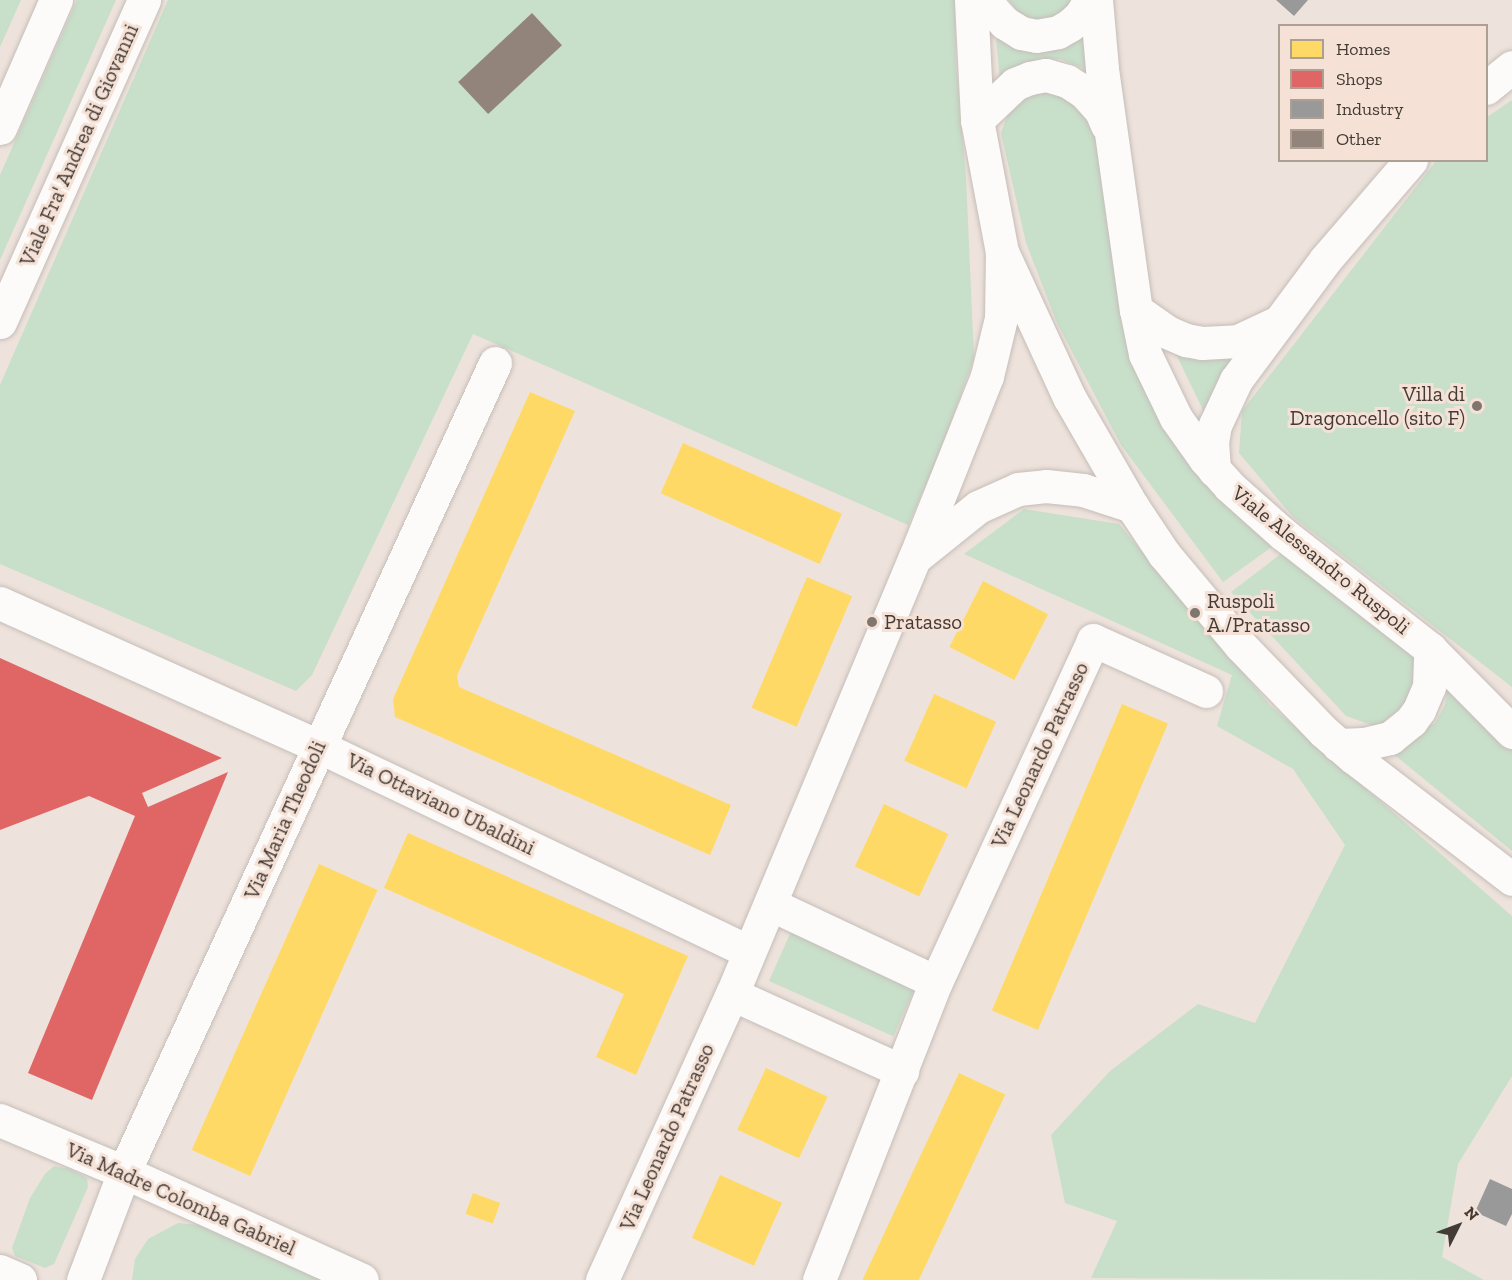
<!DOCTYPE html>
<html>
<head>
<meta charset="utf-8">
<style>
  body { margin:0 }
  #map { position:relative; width:1512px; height:1280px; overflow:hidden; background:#eee3dc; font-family:"Zilla Slab",serif }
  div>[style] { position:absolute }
  .green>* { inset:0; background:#c8dfca; transform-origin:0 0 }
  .homes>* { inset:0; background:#ffd966; transform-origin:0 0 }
  .shops>* { inset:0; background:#e06666 }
  .industry>* { inset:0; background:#999 }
  .building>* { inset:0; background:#92847b; transform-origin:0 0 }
  .roads { filter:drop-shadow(0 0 2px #c5bdb8) drop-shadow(0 0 2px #c5bdb8) }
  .street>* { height:33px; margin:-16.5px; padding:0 16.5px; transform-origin:16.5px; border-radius:16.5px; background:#fcfbfa }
  .dots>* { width:16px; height:16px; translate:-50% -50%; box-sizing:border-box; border:3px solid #f5e1d5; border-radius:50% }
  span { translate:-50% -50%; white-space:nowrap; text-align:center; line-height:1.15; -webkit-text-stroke:6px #f5e1d5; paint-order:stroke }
  .street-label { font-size:21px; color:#433b36 }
  .poi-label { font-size:21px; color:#433b36 }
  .right { translate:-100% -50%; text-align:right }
  .left { translate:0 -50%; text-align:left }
  .legend { position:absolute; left:1278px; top:24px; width:210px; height:138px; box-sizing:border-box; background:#f5e1d5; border:2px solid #ae9f95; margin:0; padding:8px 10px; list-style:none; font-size:18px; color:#433b36 }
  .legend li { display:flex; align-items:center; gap:12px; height:30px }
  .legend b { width:30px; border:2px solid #ae9f95 }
  .north { position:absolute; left:1428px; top:1196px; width:60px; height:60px; -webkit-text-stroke:4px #f5e1d5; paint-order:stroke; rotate:48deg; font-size:16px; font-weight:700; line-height:24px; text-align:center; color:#433b36 }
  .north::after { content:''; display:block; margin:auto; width:21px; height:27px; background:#433b36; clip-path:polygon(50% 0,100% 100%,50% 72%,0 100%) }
</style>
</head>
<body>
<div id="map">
  <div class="green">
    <i style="clip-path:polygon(0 0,21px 0,0 47px)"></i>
    <i style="clip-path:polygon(77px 0,116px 0,0 260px,0 175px)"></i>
    <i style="clip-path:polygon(168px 0,955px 0,956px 64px,966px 177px,974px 358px,940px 453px,908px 525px,473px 334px,312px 675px,296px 691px,0 564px,0 385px)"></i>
    <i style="clip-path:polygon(1009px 0,1075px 0,1055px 18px,1039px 21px,1019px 13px)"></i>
    <i style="clip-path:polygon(995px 27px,1081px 31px,1091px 71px,1060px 59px,1038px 59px,1013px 68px,1000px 80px)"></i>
    <i style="clip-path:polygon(1051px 83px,1097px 119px,1150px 386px,1273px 546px,1223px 582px,1121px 445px,1057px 323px,1026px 243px,1001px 133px,1011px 105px)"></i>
    <i style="clip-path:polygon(1512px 100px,1512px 687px,1293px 517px,1239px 453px,1242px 411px,1436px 161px,1486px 160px,1487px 117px)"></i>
    <i style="clip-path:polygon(1173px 348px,1243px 348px,1204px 412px)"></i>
    <i style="clip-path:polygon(1024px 509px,1119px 524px,1270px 705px,1512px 916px,1512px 1076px,1458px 1164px,1442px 1257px,1484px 1280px,1091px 1278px,1117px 1221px,1065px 1203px,1051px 1135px,1110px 1071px,1198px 1004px,1255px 1023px,1345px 845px,1293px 769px,1217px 726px,1232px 675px,964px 554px)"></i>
    <i style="clip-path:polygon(1282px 553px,1415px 649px,1425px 678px,1395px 718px,1374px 726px,1346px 716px,1231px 592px)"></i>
    <i style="clip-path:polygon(1450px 675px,1512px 739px,1512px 851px,1386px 748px,1435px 723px,1445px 705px)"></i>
    <i style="left:793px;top:927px;width:136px;height:59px;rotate:24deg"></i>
    <i style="clip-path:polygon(54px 1166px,70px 1169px,87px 1178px,88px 1187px,54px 1264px,45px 1268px,15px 1256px,12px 1248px,30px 1198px,45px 1174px)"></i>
    <i style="clip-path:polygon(178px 1223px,199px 1225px,324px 1280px,132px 1280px,135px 1259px,148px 1239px)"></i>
  </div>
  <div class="homes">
    <i style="clip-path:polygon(530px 392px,575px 411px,457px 676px,459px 687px,731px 805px,710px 855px,395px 717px,393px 699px)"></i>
    <i style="left:683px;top:443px;width:174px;height:55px;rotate:24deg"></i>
    <i style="left:807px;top:577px;width:49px;height:142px;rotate:23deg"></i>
    <i style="left:983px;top:581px;width:73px;height:74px;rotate:27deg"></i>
    <i style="left:934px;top:694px;width:68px;height:73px;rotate:24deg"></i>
    <i style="left:1122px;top:704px;width:50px;height:333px;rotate:23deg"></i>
    <i style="left:884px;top:804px;width:71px;height:69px;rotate:25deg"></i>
    <i style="clip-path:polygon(408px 833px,688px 956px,636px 1075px,596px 1057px,624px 994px,384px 888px)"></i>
    <i style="left:319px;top:864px;width:64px;height:313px;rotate:24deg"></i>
    <i style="left:766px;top:1068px;width:68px;height:68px;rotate:25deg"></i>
    <i style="left:959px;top:1073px;width:51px;height:228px;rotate:25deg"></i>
    <i style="left:720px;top:1175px;width:68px;height:69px;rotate:24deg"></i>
    <i style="left:473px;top:1193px;width:29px;height:22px;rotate:20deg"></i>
  </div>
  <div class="shops">
    <i style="clip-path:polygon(0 658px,222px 758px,142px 793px,148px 807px,228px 772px,92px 1100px,28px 1073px,135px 816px,89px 796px,0 830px)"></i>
  </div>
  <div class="industry">
    <i style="clip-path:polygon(1276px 0,1308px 0,1294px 16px)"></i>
    <i style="clip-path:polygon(1490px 1179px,1512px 1189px,1512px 1214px,1506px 1226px,1475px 1212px)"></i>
  </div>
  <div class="building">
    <i style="left:532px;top:13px;width:44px;height:101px;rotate:47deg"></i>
  </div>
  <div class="roads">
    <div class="street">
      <i style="left:971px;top:0;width:120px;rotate:87.1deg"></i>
      <i style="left:977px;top:120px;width:134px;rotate:79.3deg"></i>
      <i style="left:1002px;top:252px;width:160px;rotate:65.2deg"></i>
      <i style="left:1069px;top:397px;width:126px;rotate:60deg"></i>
      <i style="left:1132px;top:506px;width:58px;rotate:56.3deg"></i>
      <i style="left:1164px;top:554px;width:119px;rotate:50.1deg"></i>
      <i style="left:1240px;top:645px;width:120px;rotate:46deg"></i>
      <i style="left:1323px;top:731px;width:40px;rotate:41deg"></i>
      <i style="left:1353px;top:757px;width:200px;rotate:37.5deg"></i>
      <i style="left:984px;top:0;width:31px;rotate:48deg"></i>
      <i style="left:1005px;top:23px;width:19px;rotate:32deg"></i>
      <i style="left:1021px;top:33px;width:15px;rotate:11deg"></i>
      <i style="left:1036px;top:36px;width:22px;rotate:-10deg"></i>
      <i style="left:1058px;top:32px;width:14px;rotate:-30deg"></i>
      <i style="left:1070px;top:25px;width:13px;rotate:-42deg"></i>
      <i style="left:1080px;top:16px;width:19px;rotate:-58deg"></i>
      <i style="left:1096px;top:0;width:69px;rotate:85deg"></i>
      <i style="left:1102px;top:69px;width:243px;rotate:82deg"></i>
      <i style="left:1136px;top:310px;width:45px;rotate:78.4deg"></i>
      <i style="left:1145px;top:354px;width:71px;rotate:64.2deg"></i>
      <i style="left:1176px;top:418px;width:50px;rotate:54.7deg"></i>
      <i style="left:1205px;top:459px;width:36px;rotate:48deg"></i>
      <i style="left:1229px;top:486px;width:72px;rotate:41.6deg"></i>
      <i style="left:1283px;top:534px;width:187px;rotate:38deg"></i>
      <i style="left:1430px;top:649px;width:117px;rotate:45.3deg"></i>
      <i style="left:1486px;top:88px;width:33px;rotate:-39deg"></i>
      <i style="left:977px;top:120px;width:52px;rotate:-43.5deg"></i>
      <i style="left:1015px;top:84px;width:16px;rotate:-22deg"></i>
      <i style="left:1030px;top:78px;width:16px;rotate:-11deg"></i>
      <i style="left:1046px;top:75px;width:22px;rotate:16deg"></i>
      <i style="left:1067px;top:81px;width:20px;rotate:33deg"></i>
      <i style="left:1084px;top:92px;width:25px;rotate:48deg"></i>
      <i style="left:1101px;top:111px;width:15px;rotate:67deg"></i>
      <i style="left:0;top:128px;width:140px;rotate:-66.4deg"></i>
      <i style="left:1136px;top:310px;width:38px;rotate:35deg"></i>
      <i style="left:1167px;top:332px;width:21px;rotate:23deg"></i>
      <i style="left:1186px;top:340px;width:16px;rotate:11deg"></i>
      <i style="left:1202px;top:343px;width:36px;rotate:-3deg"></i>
      <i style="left:1238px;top:341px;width:42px;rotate:-25.3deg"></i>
      <i style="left:0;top:322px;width:353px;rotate:-65.9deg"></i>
      <i style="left:1214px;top:470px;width:27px;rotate:-94deg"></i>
      <i style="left:1212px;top:443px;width:18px;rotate:-81deg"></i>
      <i style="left:1215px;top:425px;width:50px;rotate:-65deg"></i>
      <i style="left:1236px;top:380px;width:149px;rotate:-53.4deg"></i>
      <i style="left:1325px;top:260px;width:132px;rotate:-49.3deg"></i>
      <i style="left:917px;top:556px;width:78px;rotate:-38.8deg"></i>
      <i style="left:978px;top:507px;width:44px;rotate:-24.2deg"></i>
      <i style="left:1018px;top:489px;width:28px;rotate:-6deg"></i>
      <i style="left:1046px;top:486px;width:37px;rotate:6deg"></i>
      <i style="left:1083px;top:490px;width:52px;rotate:18.1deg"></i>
      <i style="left:0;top:603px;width:349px;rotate:24.2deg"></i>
      <i style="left:318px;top:746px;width:476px;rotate:25.5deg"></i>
      <i style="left:1338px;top:745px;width:26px;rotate:-2deg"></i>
      <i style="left:1364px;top:744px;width:27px;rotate:-13deg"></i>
      <i style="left:1390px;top:738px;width:27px;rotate:-39deg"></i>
      <i style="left:1411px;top:721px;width:14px;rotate:-54deg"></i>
      <i style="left:1419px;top:710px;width:25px;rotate:-67deg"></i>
      <i style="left:1429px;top:687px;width:38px;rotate:-88deg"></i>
      <i style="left:770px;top:904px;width:183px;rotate:25.2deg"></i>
      <i style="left:732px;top:994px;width:187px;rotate:24.4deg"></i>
      <i style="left:0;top:1120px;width:134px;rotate:22.8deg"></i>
      <i style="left:124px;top:1172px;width:261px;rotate:24.4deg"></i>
      <i style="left:0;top:1271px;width:22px;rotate:24deg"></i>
      <i style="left:83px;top:1280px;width:116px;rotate:-69.2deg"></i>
      <i style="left:124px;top:1172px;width:890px;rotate:-65.36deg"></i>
      <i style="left:602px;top:1280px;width:314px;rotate:-65.6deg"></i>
      <i style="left:732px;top:994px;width:474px;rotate:-67.3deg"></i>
      <i style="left:915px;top:557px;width:195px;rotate:-68.3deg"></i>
      <i style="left:987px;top:376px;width:60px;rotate:-76.4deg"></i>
      <i style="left:1001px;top:318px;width:66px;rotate:-89.1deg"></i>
      <i style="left:819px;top:1280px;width:320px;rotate:-68.6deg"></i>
      <i style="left:936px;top:982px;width:376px;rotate:-65.3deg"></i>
      <i style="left:1093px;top:640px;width:124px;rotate:24.3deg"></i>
    </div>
  </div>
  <div class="dots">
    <i style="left:1477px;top:406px;background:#7f7670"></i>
    <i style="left:1195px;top:613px;background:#7f7670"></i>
    <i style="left:872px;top:622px;background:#7f7670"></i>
  </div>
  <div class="street-label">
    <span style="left:79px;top:145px;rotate:-66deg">Viale Fra' Andrea di Giovanni</span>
    <span style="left:1321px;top:560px;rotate:39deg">Viale Alessandro Ruspoli</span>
    <span style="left:1040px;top:755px;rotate:-65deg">Via Leonardo Patrasso</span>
    <span style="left:441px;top:804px;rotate:26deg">Via Ottaviano Ubaldini</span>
    <span style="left:285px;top:820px;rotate:-66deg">Via Maria Theodoli</span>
    <span style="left:667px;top:1137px;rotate:-66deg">Via Leonardo Patrasso</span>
    <span style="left:181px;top:1199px;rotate:24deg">Via Madre Colomba Gabriel</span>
  </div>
  <div class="poi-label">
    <span class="right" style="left:1465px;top:406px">Villa di<br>Dragoncello (sito F)</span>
    <span class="left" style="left:1207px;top:613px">Ruspoli<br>A./Pratasso</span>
    <span class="left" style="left:884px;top:622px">Pratasso</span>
  </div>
  <ul class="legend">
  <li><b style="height:16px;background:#ffd966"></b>Homes</li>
  <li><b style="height:16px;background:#e06666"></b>Shops</li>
  <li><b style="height:16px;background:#999"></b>Industry</li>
  <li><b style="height:16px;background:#92847b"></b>Other</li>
  </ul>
  <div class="north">N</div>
</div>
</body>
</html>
